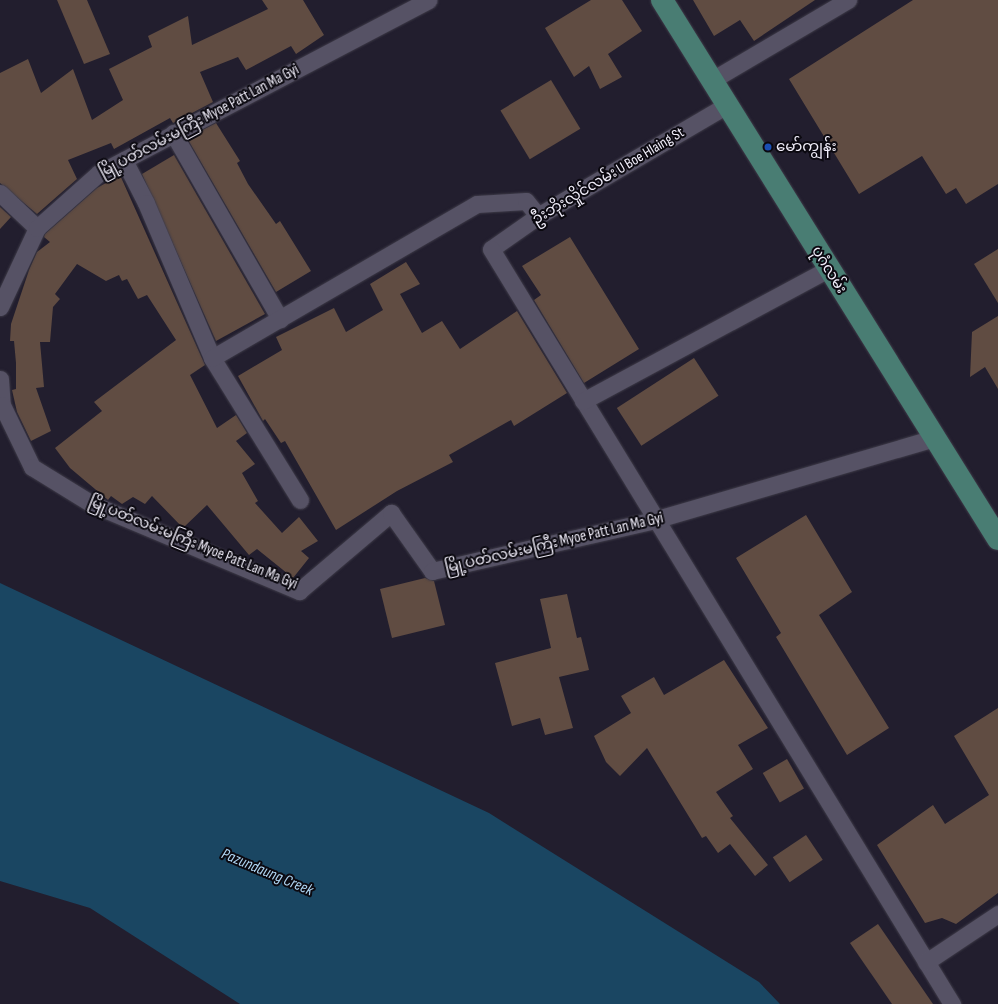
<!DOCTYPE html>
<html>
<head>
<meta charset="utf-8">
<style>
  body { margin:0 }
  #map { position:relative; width:998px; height:1004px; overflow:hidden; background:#221e2e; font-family:"Sofia Sans Condensed","Noto Sans Myanmar",sans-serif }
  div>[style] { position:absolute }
  .water>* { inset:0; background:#1a4662 }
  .building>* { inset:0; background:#604c42; transform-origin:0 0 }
  .roads { filter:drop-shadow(0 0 1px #3e3b48) drop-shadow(0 0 1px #3e3b48) }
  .street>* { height:17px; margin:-8.5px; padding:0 8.5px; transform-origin:8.5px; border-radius:8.5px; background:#565265 }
  .primary>* { height:22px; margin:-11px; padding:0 11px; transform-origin:11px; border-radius:11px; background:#497d73 }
  .dots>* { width:11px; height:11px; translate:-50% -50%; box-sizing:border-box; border:2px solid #0b0910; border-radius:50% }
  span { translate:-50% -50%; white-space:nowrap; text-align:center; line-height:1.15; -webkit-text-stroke:4px #0b0910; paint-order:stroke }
  .street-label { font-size:15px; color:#f1eefa }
  .poi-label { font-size:15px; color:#f1eefa }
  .left { translate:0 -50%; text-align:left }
  .water-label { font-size:16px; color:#afd5f2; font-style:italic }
</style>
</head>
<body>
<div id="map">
  <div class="water">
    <i style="clip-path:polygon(0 583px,489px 813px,759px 982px,780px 1004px,240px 1004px,90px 908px,0 881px)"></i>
  </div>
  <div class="building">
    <i style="clip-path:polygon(57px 0,87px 0,110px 54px,84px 64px)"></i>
    <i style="clip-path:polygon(262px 0,303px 0,324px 35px,296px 54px,291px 46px,246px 70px,238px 57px,200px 72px,213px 102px,173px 123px,170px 118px,114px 149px,111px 143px,68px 160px,77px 179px,37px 214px,0 183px,0 73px,28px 59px,41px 93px,73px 69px,92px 120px,123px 100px,109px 69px,152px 47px,148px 36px,188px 16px,192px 45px,268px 9px)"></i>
    <i style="clip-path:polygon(591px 0,622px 0,642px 31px,608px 54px,622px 77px,600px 89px,589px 66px,574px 77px,545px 28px)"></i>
    <i style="clip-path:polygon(693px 0,815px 0,754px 41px,740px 20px,714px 36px)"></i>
    <i style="clip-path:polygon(913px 0,998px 0,998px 184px,966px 204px,956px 188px,946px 194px,922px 156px,859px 194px,789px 79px)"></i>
    <i style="left:551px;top:80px;width:57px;height:59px;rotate:59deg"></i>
    <i style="clip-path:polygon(216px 123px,240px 161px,237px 163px,248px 184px,276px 224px,280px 221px,311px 271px,276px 292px,187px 138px)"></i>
    <i style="clip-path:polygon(174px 155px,265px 314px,216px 341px,142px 174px)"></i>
    <i style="clip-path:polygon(120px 175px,205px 365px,190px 375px,217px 428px,236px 415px,247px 433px,236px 441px,255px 464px,242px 473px,258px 501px,255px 503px,282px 533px,299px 517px,318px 541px,301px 551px,309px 558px,293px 578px,257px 549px,249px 555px,207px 505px,183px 528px,152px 496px,145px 504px,133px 497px,122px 504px,111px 496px,108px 500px,70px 468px,55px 448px,102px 411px,94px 402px,176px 340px,147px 295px,138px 299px,127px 279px,122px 281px,119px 275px,106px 281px,77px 264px,55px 294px,60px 299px,53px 307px,50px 342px,40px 342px,44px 387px,36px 388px,51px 431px,31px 441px,17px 412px,12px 390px,16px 389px,16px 363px,14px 341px,10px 341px,11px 324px,29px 270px,37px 252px,50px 242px,44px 237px,45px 234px,97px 188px)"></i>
    <i style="clip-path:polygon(0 207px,11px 217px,0 229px)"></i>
    <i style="clip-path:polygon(570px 237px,639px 349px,584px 383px,534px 300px,541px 295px,522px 266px)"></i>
    <i style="clip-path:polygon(998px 249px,998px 303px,974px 264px)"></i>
    <i style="clip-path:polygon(406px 262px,420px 284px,400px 294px,422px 333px,442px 321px,460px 349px,517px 311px,567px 393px,514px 426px,511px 420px,449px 455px,453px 462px,397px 491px,336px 530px,285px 441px,281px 443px,265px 419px,263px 421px,238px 376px,282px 350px,276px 337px,334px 308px,346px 332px,383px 310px,370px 284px)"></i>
    <i style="clip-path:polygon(998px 316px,998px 389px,985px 367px,970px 377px,972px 332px)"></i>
    <i style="left:694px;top:358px;width:45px;height:92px;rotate:57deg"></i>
    <i style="clip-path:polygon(806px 515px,852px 592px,819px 615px,889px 728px,847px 755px,776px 637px,781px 633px,736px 558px)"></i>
    <i style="clip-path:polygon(425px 578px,434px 581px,445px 625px,392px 638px,380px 589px)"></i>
    <i style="clip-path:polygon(567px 594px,577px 638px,581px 637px,589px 670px,559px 677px,573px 728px,545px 735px,540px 718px,512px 726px,495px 663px,551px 648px,540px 599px)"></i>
    <i style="clip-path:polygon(724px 660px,768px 728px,738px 745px,753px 769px,716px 792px,733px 816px,730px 818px,768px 865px,755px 876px,730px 844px,718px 853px,706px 836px,702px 838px,647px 748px,620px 776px,606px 762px,594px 736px,631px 713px,621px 696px,654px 677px,664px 695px)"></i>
    <i style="clip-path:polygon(998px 708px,998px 893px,956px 924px,942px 918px,925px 923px,877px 845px,933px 805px,945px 824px,989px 795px,954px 736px)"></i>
    <i style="left:787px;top:759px;width:34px;height:28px;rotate:60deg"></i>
    <i style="left:806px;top:835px;width:30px;height:40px;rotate:56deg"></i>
    <i style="clip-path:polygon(878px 924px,933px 1004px,892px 1004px,850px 943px)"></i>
  </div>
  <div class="roads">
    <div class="street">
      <i style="left:712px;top:80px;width:158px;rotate:-30.5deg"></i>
      <i style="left:727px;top:105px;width:219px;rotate:149.6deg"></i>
      <i style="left:538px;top:216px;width:57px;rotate:144.9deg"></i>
      <i style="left:491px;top:249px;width:885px;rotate:58.59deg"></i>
      <i style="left:173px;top:133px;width:215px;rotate:60.1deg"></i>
      <i style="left:124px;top:160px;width:48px;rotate:62.9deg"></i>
      <i style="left:146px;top:203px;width:168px;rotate:66.9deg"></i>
      <i style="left:212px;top:358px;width:167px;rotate:58.2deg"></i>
      <i style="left:0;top:193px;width:51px;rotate:43.4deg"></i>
      <i style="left:0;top:307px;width:87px;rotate:-64.9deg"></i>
      <i style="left:37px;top:228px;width:83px;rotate:-41.6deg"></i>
      <i style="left:99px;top:173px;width:372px;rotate:-27.7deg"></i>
      <i style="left:212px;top:358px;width:306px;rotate:-30.2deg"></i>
      <i style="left:477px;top:204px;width:49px;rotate:-3.5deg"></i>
      <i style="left:526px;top:201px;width:19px;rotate:51deg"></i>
      <i style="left:0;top:379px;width:26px;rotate:86deg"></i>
      <i style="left:2px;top:405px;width:69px;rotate:64.2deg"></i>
      <i style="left:32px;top:467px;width:70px;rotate:31.7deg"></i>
      <i style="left:92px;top:504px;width:225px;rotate:22.8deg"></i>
      <i style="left:299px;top:591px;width:121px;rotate:-40.3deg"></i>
      <i style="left:391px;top:513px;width:71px;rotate:54.7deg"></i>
      <i style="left:432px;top:571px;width:228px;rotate:-12.9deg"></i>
      <i style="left:654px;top:520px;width:293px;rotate:-16.3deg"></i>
      <i style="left:583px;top:401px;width:278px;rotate:-28.3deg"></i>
      <i style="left:926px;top:962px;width:87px;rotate:-33.7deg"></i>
    </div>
    <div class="primary">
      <i style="left:662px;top:0;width:635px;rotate:58.06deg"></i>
    </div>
  </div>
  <div class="dots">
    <i style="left:768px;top:147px;background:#1a4fb4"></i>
  </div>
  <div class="street-label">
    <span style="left:199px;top:121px;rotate:-28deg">မြို့ပတ်လမ်းမကြီး Myoe Patt Lan Ma Gyi</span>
    <span style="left:608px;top:176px;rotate:-31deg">ဦးဘိုးလှိုင်လမ်း U Boe Hlaing St</span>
    <span style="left:829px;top:270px;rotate:58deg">ပုဂံလမ်း</span>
    <span style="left:193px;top:543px;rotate:22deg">မြို့ပတ်လမ်းမကြီး Myoe Patt Lan Ma Gyi</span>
    <span style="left:554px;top:543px;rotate:-13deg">မြို့ပတ်လမ်းမကြီး Myoe Patt Lan Ma Gyi</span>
  </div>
  <div class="poi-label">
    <span class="left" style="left:776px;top:147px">မော်ကျွန်း</span>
  </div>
  <div class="water-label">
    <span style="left:267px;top:873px;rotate:23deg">Pazundaung Creek</span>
  </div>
</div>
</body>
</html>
